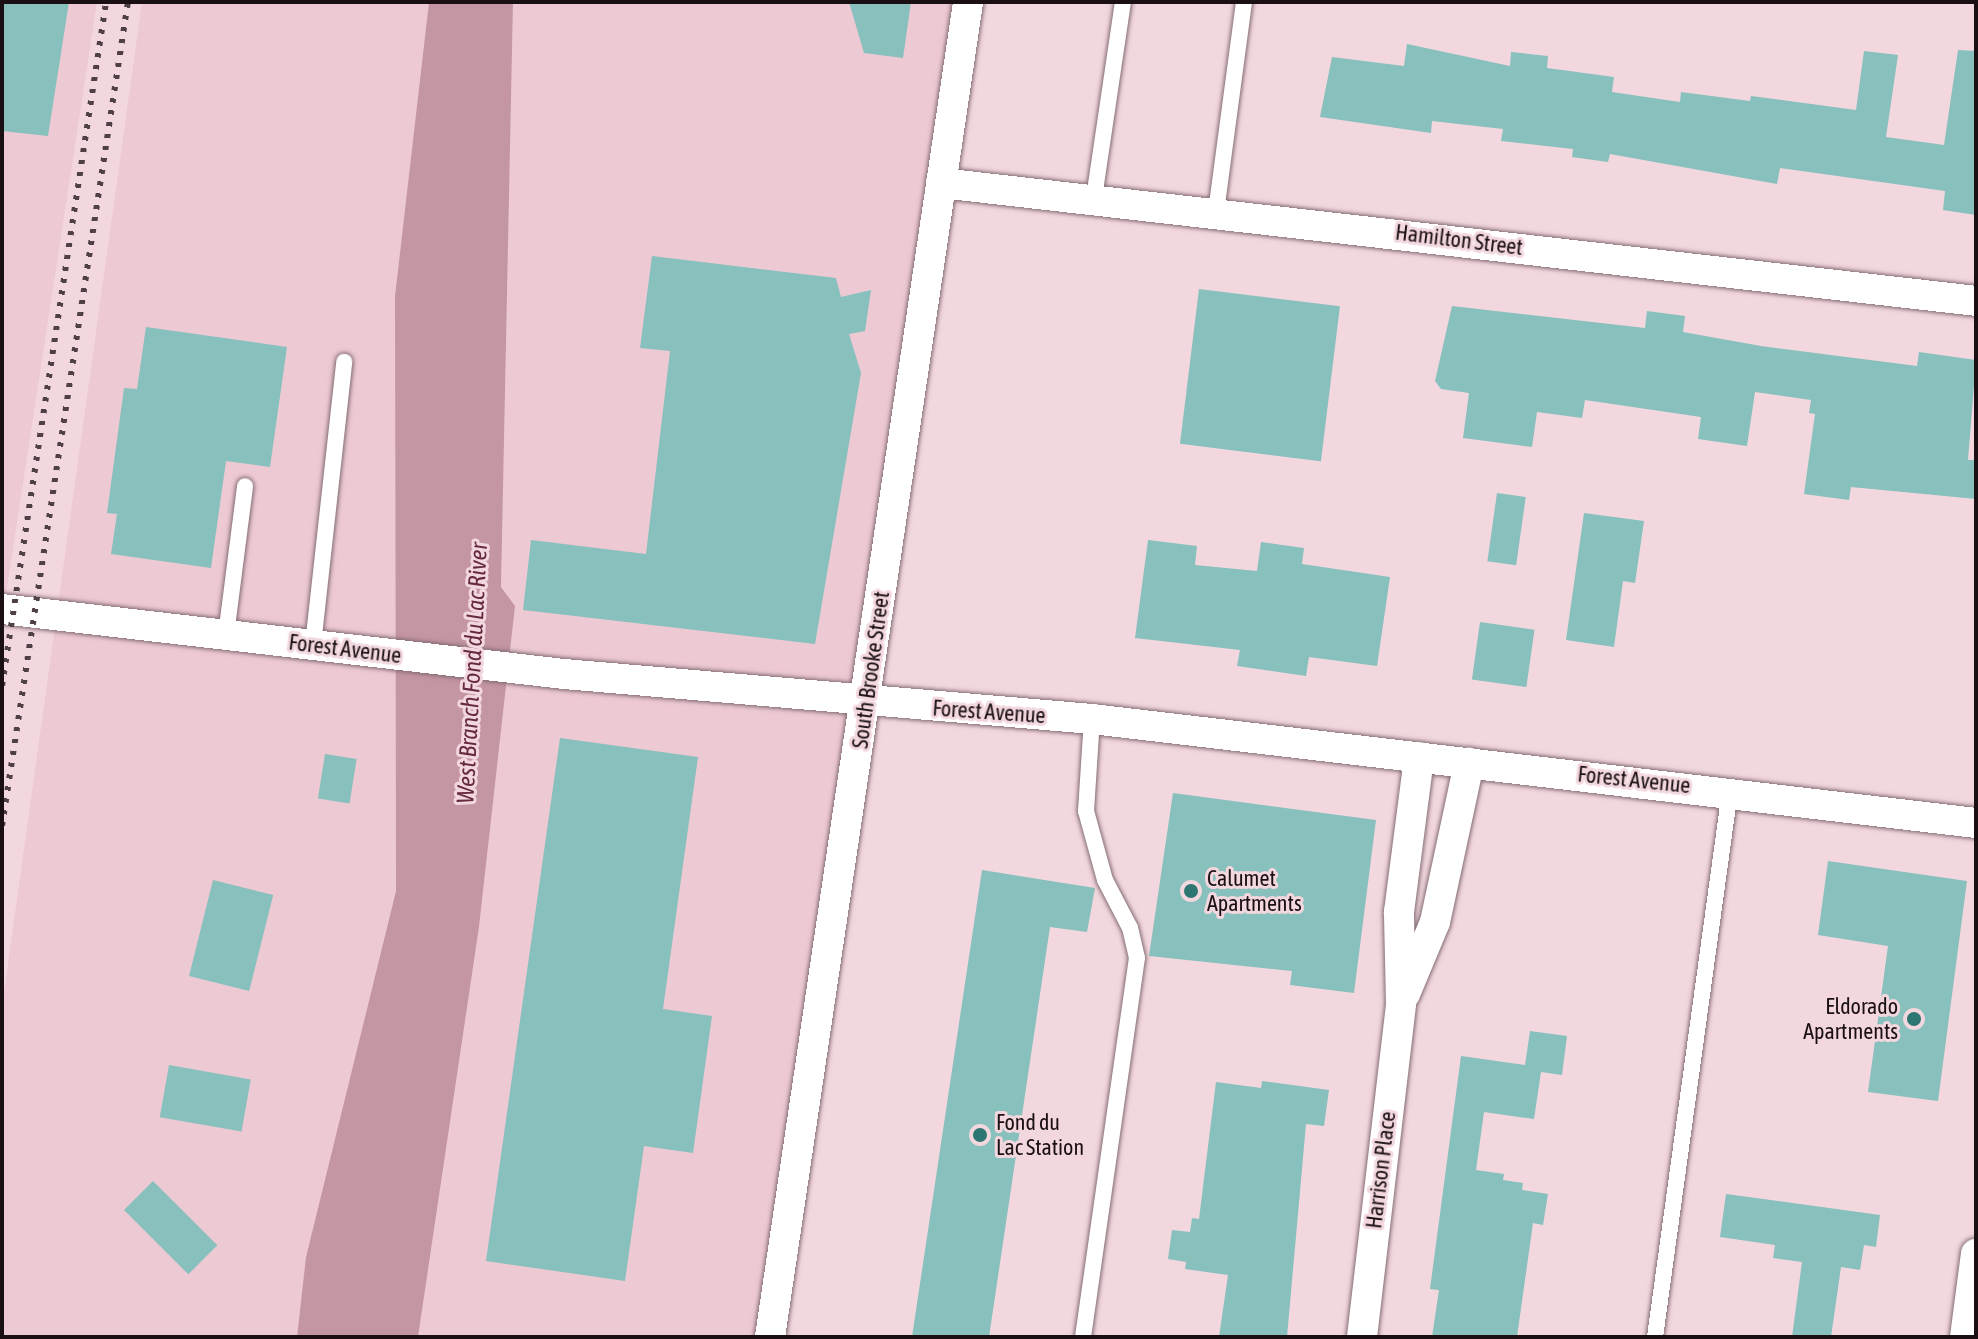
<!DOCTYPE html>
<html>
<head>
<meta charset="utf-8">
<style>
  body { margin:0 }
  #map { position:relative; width:1978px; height:1339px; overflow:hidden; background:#f2d7de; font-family:"Asap Condensed",sans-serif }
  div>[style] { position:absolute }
  .built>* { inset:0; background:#edc9d3 }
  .water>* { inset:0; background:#c495a2 }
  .building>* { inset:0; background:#87c0bc; transform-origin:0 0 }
  .roads { filter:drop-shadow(0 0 2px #856d73) drop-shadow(0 0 2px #856d73) }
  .lane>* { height:16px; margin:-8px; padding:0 8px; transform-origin:8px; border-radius:8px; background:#fff }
  .street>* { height:30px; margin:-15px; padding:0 15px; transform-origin:15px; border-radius:15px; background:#fff }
  .rail>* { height:6px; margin-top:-3px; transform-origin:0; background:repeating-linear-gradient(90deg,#4e4044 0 4px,transparent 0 12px) }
  .dots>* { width:22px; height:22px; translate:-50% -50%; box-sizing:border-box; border:4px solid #f2d7de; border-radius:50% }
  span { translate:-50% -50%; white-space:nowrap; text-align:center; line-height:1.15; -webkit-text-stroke:6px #f2d7de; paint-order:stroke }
  .street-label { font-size:22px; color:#1a1013 }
  .poi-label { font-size:22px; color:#1a1013 }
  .left { translate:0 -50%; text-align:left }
  .right { translate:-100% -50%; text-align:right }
  .water-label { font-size:24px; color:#662a40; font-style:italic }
  .frame { position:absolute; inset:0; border:4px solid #1a1013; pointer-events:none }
</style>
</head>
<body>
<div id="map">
  <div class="built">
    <i style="clip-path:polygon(2px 2px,97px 2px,2px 620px)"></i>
    <i style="clip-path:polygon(142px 2px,429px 2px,395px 296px,396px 891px,306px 1257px,297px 1337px,2px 1337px,2px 1007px)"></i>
    <i style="clip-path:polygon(513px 2px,968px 2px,770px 1337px,418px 1337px,479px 927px,515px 607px,501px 587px)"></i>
  </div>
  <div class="water">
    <i style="clip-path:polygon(429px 2px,513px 2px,501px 587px,515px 606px,479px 927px,418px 1337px,297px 1337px,306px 1257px,396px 891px,395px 296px)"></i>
  </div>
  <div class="building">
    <i style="clip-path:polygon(2px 2px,69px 2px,48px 136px,2px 131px)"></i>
    <i style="clip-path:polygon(849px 2px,911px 2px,903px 58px,864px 53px)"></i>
    <i style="clip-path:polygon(1407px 44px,1510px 66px,1511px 52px,1548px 56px,1547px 68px,1614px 77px,1612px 92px,1680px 102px,1681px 92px,1750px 101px,1751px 96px,1856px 110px,1864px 51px,1898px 55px,1886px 137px,1944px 145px,1958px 50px,1976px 51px,1976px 215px,1943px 210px,1945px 191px,1780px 168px,1777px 184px,1610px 154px,1608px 162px,1572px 157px,1573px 149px,1501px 141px,1503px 129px,1432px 121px,1431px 133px,1320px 117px,1332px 57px,1404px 66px)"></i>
    <i style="clip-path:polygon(652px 256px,836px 278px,841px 297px,871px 290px,865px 331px,849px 334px,861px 373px,815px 644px,523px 610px,531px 540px,646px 554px,670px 351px,640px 348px)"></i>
    <i style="left:1199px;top:289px;width:142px;height:156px;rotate:7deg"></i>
    <i style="clip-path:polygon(1452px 306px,1645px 328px,1647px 311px,1685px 316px,1683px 332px,1761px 346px,1917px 366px,1919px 352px,1976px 360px,1968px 460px,1976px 460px,1976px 499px,1851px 487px,1849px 500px,1804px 494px,1815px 414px,1809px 413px,1811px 400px,1755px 392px,1747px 446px,1698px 439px,1701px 417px,1585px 400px,1582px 418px,1537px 412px,1532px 447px,1463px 438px,1469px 393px,1441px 389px,1435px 381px)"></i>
    <i style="clip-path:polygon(146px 327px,287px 347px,270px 467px,226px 461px,211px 568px,111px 554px,117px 514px,107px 513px,124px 388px,137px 389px)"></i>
    <i style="left:1497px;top:493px;width:29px;height:69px;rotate:8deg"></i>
    <i style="clip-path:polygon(1584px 513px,1644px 521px,1635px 583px,1623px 581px,1614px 647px,1566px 640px)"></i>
    <i style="clip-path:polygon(1148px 540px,1197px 546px,1195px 565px,1257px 571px,1261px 542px,1304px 548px,1302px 564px,1390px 577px,1377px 666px,1309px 657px,1306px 676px,1237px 666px,1240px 650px,1135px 638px)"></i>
    <i style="left:1480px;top:622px;width:55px;height:58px;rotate:8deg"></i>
    <i style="clip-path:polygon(560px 738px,698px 757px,663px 1009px,712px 1016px,693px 1153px,644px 1146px,625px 1281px,486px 1261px)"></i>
    <i style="left:325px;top:754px;width:32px;height:45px;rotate:9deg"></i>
    <i style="clip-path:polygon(1173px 793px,1376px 820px,1354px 993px,1290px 985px,1292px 971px,1149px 956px)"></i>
    <i style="clip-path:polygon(1828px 861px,1967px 881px,1938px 1101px,1868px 1092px,1888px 946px,1818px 935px)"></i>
    <i style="clip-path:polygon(982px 870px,1095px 888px,1087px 932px,1050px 927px,989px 1337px,912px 1337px)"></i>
    <i style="left:213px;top:880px;width:62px;height:99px;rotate:14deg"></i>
    <i style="clip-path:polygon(1530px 1031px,1567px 1036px,1562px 1075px,1541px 1072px,1534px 1119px,1484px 1112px,1476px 1170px,1504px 1174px,1503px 1180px,1523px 1183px,1522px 1190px,1548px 1194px,1543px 1225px,1533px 1223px,1517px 1337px,1432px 1337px,1439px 1290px,1430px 1289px,1461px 1056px,1525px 1065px)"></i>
    <i style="left:169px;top:1065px;width:83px;height:53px;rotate:10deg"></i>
    <i style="clip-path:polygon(1262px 1081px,1329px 1090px,1324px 1126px,1306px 1124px,1287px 1337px,1219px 1337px,1228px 1275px,1185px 1269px,1186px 1262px,1168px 1259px,1172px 1230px,1190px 1232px,1192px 1218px,1199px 1219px,1216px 1082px,1261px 1088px)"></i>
    <i style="left:153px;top:1181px;width:91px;height:41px;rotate:45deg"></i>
    <i style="clip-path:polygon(1726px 1194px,1880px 1215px,1876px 1247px,1864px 1245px,1860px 1270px,1841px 1267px,1831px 1337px,1792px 1337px,1802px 1262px,1773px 1258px,1775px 1245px,1720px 1237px)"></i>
  </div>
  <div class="roads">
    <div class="lane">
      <i style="left:1094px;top:198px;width:198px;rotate:-81.6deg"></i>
      <i style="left:1216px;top:212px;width:212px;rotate:-82.4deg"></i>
      <i style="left:226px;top:635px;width:150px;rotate:-82.7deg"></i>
      <i style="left:313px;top:645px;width:285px;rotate:-83.7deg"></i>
      <i style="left:1083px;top:1337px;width:383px;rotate:-81.9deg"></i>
      <i style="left:1137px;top:958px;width:31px;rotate:-103deg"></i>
      <i style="left:1130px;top:928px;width:54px;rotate:-117.5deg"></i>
      <i style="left:1105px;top:880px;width:72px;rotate:-105.4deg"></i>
      <i style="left:1086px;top:811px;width:92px;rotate:-86.3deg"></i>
      <i style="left:1655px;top:1337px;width:551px;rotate:-82.18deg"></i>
    </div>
    <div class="street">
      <i style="left:941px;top:183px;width:1042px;rotate:6.5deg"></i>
      <i style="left:2px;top:609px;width:566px;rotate:6.6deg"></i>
      <i style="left:564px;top:674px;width:530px;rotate:4.87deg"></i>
      <i style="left:1092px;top:719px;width:890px;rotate:6.71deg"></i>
      <i style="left:1405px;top:994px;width:78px;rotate:-67.4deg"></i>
      <i style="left:1435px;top:922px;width:163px;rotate:-77.9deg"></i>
      <i style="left:770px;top:1337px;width:1350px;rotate:-81.56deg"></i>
      <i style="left:1362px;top:1337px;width:336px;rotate:-83.3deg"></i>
      <i style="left:1401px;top:1003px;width:91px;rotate:-91.3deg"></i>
      <i style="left:1399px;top:912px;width:156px;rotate:-82.6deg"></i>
      <i style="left:1965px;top:1337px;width:84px;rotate:-82.5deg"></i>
    </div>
  </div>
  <div class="rail">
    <i style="left:2px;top:686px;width:692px;rotate:-81.35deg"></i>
    <i style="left:2px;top:826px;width:834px;rotate:-81.31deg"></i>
  </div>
  <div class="dots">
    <i style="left:1191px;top:891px;background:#2d7672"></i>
    <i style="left:1914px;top:1019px;background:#2d7672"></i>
    <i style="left:980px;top:1135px;background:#2d7672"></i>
  </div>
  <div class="street-label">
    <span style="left:1459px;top:240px;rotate:7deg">Hamilton Street</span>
    <span style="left:345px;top:649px;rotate:7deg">Forest Avenue</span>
    <span style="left:871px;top:670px;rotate:-82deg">South Brooke Street</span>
    <span style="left:989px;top:712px;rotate:4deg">Forest Avenue</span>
    <span style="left:1634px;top:780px;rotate:6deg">Forest Avenue</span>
    <span style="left:1381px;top:1170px;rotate:-83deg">Harrison Place</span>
  </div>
  <div class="poi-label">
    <span class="left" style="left:1207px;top:891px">Calumet<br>Apartments</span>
    <span class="right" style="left:1898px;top:1019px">Eldorado<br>Apartments</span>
    <span class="left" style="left:996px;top:1135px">Fond du<br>Lac Station</span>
  </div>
  <div class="water-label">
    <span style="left:472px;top:673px;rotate:-87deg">West Branch Fond du Lac River</span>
  </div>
  <div class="frame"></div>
</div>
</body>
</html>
